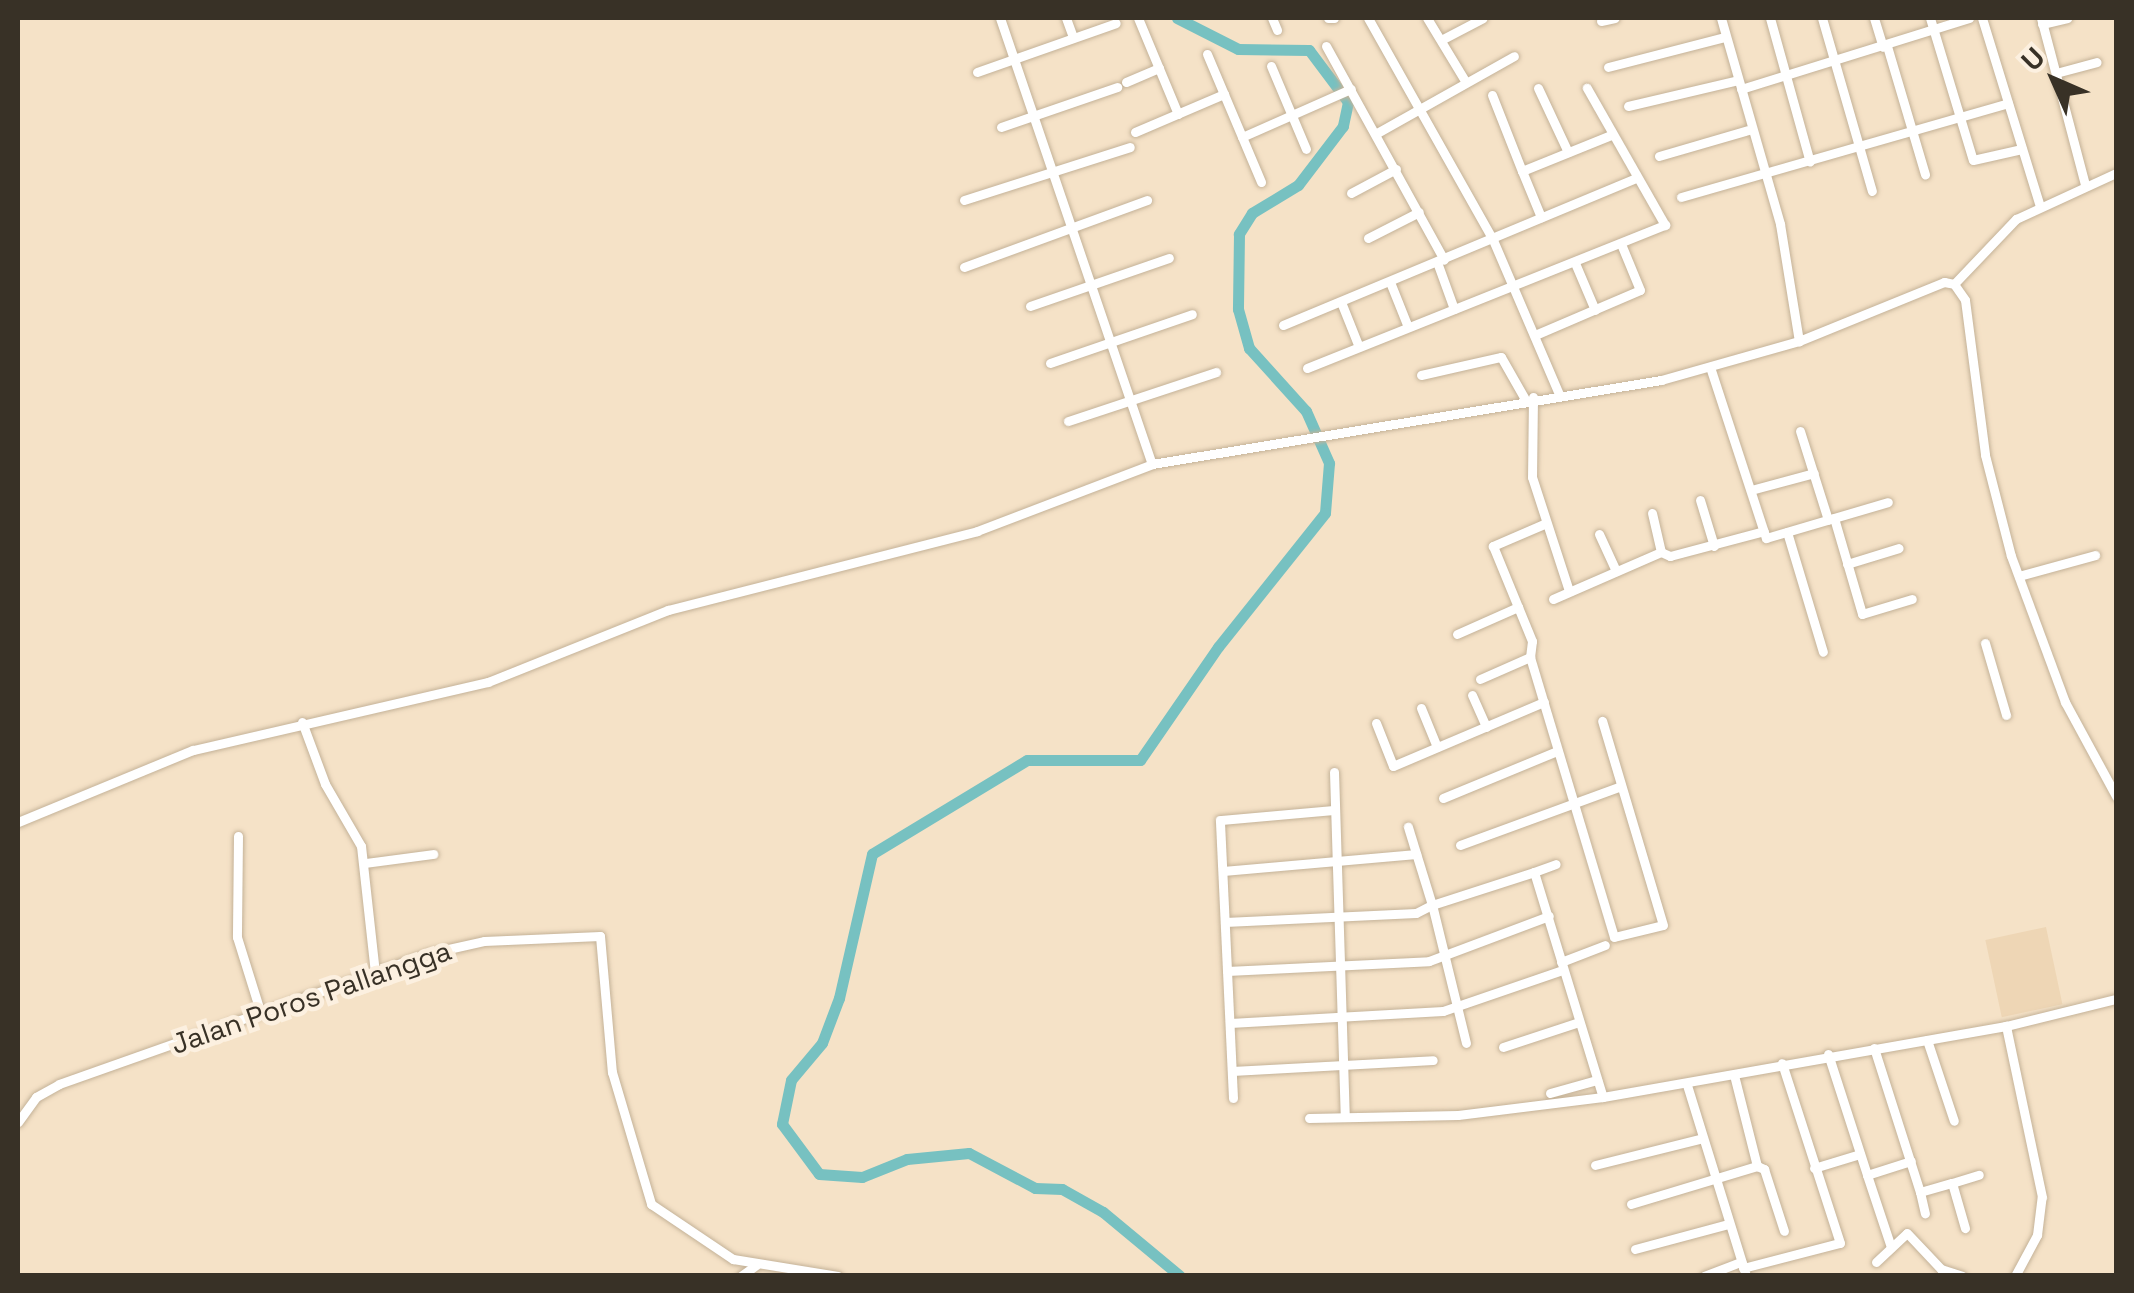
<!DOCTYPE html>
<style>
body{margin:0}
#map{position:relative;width:2134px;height:1293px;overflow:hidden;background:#f5e2c7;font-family:"Space Grotesk",sans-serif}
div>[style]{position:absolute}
.built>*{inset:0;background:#eed6b5;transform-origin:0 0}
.canal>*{height:11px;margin:-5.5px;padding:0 5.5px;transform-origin:5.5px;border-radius:5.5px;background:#77c1c1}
.roads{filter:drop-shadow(0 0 2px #c4b298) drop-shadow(0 0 2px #c4b298)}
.minor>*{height:9px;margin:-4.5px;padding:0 4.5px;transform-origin:4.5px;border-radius:4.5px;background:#fff}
span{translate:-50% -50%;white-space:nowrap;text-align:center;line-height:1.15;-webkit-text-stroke:9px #fcf0e0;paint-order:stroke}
.street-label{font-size:28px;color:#383126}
.frame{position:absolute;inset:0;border:20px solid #383126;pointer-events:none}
.north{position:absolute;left:2004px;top:30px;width:100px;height:100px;-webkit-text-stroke:8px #fcf0e0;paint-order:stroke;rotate:315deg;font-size:28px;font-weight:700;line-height:40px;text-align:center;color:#383126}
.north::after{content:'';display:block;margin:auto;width:35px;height:45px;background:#383126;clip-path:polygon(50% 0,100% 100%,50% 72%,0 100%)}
</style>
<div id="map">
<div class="built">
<div style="left:2046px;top:927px;width:79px;height:62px;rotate:78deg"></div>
</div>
<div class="canal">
<div style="left:1177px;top:18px;width:68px;rotate:26.9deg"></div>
<div style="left:1238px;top:49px;width:71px;rotate:0.8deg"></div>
<div style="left:1309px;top:50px;width:65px;rotate:53.1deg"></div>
<div style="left:1348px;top:102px;width:25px;rotate:102deg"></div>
<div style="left:1343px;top:126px;width:74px;rotate:127.3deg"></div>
<div style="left:1298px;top:185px;width:54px;rotate:148.7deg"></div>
<div style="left:1252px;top:213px;width:25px;rotate:122deg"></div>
<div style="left:1239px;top:234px;width:75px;rotate:90.8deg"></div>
<div style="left:1238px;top:309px;width:41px;rotate:74.2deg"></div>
<div style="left:1249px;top:348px;width:85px;rotate:47.9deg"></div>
<div style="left:1306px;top:411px;width:57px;rotate:66.1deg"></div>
<div style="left:1329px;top:463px;width:50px;rotate:94.6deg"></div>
<div style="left:1325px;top:513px;width:171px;rotate:128.6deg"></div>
<div style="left:1218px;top:647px;width:137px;rotate:124.6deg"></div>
<div style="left:1140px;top:760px;width:113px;rotate:180deg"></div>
<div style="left:1027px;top:760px;width:181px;rotate:148.8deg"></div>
<div style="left:872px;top:854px;width:148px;rotate:102.9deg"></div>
<div style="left:839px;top:998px;width:48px;rotate:110.7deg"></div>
<div style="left:822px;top:1043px;width:48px;rotate:130deg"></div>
<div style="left:791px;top:1080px;width:45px;rotate:101.6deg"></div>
<div style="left:782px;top:1124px;width:62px;rotate:53.5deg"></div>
<div style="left:819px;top:1174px;width:43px;rotate:4deg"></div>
<div style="left:862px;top:1177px;width:48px;rotate:-21.8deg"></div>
<div style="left:907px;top:1159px;width:62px;rotate:-5.5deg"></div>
<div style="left:969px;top:1153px;width:75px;rotate:27.9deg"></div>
<div style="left:1035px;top:1188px;width:27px;rotate:2deg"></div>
<div style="left:1062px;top:1189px;width:47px;rotate:29.3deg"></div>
<div style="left:1103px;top:1212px;width:100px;rotate:39.7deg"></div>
</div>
<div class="roads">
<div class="minor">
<div style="left:1000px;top:18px;width:471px;rotate:71.2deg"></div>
<div style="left:1066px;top:18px;width:20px;rotate:70deg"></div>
<div style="left:1138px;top:18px;width:104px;rotate:67.4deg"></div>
<div style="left:1272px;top:18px;width:13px;rotate:67deg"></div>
<div style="left:1328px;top:18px;width:6px"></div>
<div style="left:1368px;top:18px;width:255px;rotate:60.6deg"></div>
<div style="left:1493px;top:240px;width:168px;rotate:66.8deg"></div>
<div style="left:1427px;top:18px;width:71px;rotate:58.8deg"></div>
<div style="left:1721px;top:18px;width:214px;rotate:74deg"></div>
<div style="left:1780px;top:224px;width:119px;rotate:80.8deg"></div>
<div style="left:1770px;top:18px;width:149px;rotate:74.5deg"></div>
<div style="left:1822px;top:18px;width:180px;rotate:73.9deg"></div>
<div style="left:1874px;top:18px;width:30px;rotate:73deg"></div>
<div style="left:1930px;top:18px;width:148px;rotate:73.2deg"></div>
<div style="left:1973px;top:160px;width:50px;rotate:-12.7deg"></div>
<div style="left:1982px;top:18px;width:197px;rotate:72.9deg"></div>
<div style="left:2041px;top:18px;width:172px;rotate:75.2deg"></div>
<div style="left:1601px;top:21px;width:14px;rotate:-12deg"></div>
<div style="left:2042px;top:24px;width:26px;rotate:-13deg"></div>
<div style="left:1441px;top:40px;width:47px;rotate:-27.6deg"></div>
<div style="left:1326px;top:46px;width:244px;rotate:61.1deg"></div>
<div style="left:1887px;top:46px;width:134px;rotate:73.5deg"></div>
<div style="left:1207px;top:54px;width:139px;rotate:67.1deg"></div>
<div style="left:1271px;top:66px;width:90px;rotate:67.1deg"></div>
<div style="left:1608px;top:67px;width:121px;rotate:-14.4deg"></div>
<div style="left:977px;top:72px;width:147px;rotate:-19.4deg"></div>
<div style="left:2056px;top:73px;width:42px;rotate:-15deg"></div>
<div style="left:1126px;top:82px;width:36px;rotate:-23deg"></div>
<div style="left:1538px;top:88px;width:71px;rotate:64.9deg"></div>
<div style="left:1741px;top:89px;width:239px;rotate:-17.3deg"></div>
<div style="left:1492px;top:95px;width:82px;rotate:68.5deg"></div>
<div style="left:1522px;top:171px;width:96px;rotate:-22deg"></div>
<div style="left:1628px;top:106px;width:113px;rotate:-13.3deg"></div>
<div style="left:1001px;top:127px;width:123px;rotate:-19deg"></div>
<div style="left:1135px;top:132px;width:97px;rotate:-23.1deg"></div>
<div style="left:1377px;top:133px;width:157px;rotate:-29.3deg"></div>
<div style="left:1242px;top:137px;width:119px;rotate:-23.8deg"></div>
<div style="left:1659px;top:156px;width:97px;rotate:-16.2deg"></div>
<div style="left:1522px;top:171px;width:50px;rotate:67.6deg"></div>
<div style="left:1351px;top:193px;width:51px;rotate:-28.1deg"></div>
<div style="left:1681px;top:197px;width:340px;rotate:-16deg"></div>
<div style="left:964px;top:200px;width:174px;rotate:-17.7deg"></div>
<div style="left:1368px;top:238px;width:57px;rotate:-27deg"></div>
<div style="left:1437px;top:262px;width:50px;rotate:70.1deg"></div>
<div style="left:1575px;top:263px;width:51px;rotate:66.9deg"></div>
<div style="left:964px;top:267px;width:195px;rotate:-20.1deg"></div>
<div style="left:1390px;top:282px;width:48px;rotate:68.2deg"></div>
<div style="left:1954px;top:284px;width:90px;rotate:-46.4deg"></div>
<div style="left:2016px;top:219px;width:110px;rotate:-24.7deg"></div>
<div style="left:1341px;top:302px;width:48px;rotate:68.2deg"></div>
<div style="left:1030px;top:306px;width:147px;rotate:-19.1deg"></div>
<div style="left:1283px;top:325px;width:382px;rotate:-22.6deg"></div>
<div style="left:1535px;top:335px;width:114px;rotate:-23.2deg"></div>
<div style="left:1640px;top:290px;width:50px;rotate:-112.4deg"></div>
<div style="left:1050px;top:363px;width:150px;rotate:-19deg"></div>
<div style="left:1710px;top:367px;width:180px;rotate:71.9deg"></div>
<div style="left:1766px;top:538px;width:127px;rotate:-16.4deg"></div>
<div style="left:1307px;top:368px;width:386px;rotate:-21.8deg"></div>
<div style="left:1665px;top:225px;width:158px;rotate:-119.7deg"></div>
<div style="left:1421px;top:375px;width:82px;rotate:-12.7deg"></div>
<div style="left:1501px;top:357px;width:48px;rotate:60.3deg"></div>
<div style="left:1533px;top:397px;width:80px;rotate:90.7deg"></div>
<div style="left:1532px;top:477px;width:120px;rotate:72deg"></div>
<div style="left:1068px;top:421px;width:156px;rotate:-18.3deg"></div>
<div style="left:1800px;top:431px;width:93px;rotate:72.5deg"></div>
<div style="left:1751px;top:490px;width:65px;rotate:-15.1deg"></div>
<div style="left:1700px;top:500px;width:48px;rotate:73.1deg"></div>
<div style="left:1652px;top:513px;width:40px;rotate:77deg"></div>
<div style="left:1834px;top:518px;width:100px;rotate:73.7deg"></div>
<div style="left:1862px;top:614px;width:52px;rotate:-16.7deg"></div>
<div style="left:1544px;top:524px;width:56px;rotate:156.7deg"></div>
<div style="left:1493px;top:546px;width:103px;rotate:67.7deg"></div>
<div style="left:1532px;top:641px;width:16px;rotate:97deg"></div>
<div style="left:1530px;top:657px;width:292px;rotate:73.3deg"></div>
<div style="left:1614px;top:937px;width:50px;rotate:-13.8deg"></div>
<div style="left:1663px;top:925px;width:213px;rotate:-106.6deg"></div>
<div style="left:1787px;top:532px;width:125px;rotate:73.3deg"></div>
<div style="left:1599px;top:534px;width:41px;rotate:65.3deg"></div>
<div style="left:1847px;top:564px;width:54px;rotate:-17.1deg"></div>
<div style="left:2019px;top:576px;width:79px;rotate:-15.4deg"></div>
<div style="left:1553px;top:599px;width:118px;rotate:-23.5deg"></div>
<div style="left:1661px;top:552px;width:10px;rotate:24deg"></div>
<div style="left:1670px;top:556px;width:97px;rotate:-14.9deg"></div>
<div style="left:1457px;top:634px;width:67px;rotate:-23.9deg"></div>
<div style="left:1985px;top:643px;width:75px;rotate:73.7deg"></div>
<div style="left:1480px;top:679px;width:55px;rotate:-23.7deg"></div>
<div style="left:1472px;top:695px;width:35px;rotate:66deg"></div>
<div style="left:1421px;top:708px;width:42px;rotate:67.7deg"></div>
<div style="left:302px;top:722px;width:66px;rotate:69.6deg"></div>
<div style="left:325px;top:784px;width:72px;rotate:59.9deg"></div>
<div style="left:361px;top:846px;width:128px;rotate:83.7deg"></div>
<div style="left:1376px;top:723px;width:46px;rotate:68.4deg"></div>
<div style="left:1393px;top:766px;width:164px;rotate:-23deg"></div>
<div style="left:1334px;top:772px;width:345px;rotate:88.2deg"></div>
<div style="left:1443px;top:798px;width:123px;rotate:-22.4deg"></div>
<div style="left:18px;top:822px;width:189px;rotate:-22.4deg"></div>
<div style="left:193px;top:750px;width:303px;rotate:-13deg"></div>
<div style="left:488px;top:682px;width:194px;rotate:-21.8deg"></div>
<div style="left:668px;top:610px;width:319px;rotate:-14.3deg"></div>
<div style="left:977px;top:531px;width:187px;rotate:-20.9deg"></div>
<div style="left:1152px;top:464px;width:516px;rotate:-9.37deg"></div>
<div style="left:1661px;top:380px;width:143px;rotate:-15.8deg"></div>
<div style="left:1799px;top:341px;width:157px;rotate:-22.1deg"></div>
<div style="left:1944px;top:282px;width:10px;rotate:11deg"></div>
<div style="left:1954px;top:284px;width:19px;rotate:55deg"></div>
<div style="left:1965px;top:300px;width:156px;rotate:82.6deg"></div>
<div style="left:1985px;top:455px;width:104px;rotate:75.6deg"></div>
<div style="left:2011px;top:556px;width:156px;rotate:69.7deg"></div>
<div style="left:2065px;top:702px;width:107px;rotate:61.5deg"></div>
<div style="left:238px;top:836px;width:101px;rotate:90.6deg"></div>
<div style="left:237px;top:937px;width:77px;rotate:72.7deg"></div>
<div style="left:1460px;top:845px;width:171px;rotate:-20.1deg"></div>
<div style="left:365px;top:863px;width:69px;rotate:-7.5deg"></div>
<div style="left:1223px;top:871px;width:194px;rotate:-5deg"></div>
<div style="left:1534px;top:872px;width:23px;rotate:-20deg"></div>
<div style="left:1225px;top:922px;width:191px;rotate:-2.7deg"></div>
<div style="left:1416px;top:913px;width:18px;rotate:-27deg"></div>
<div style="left:1432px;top:905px;width:82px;rotate:-107.1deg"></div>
<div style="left:1561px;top:962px;width:47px;rotate:-21.1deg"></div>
<div style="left:1227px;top:971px;width:202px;rotate:-2.8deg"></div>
<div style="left:1429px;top:961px;width:128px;rotate:-20.6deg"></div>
<div style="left:1230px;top:1023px;width:213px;rotate:-3.2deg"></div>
<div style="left:1443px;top:1011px;width:127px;rotate:-18.9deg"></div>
<div style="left:1927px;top:1040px;width:85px;rotate:71.6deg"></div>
<div style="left:1466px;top:1043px;width:142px;rotate:-103.8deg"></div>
<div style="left:1432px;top:905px;width:107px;rotate:-17.9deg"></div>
<div style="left:1534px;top:872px;width:235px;rotate:73deg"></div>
<div style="left:1503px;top:1047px;width:80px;rotate:-18.2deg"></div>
<div style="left:1874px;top:1048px;width:151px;rotate:72.3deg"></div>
<div style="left:1920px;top:1192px;width:33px;rotate:-16deg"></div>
<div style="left:1952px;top:1183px;width:47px;rotate:73.9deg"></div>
<div style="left:1828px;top:1054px;width:127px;rotate:72.1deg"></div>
<div style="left:1867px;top:1175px;width:46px;rotate:-17.7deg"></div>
<div style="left:1232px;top:1071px;width:201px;rotate:-3.1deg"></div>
<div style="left:1734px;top:1075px;width:94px;rotate:75.8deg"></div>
<div style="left:1757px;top:1166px;width:8px;rotate:23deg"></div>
<div style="left:1764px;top:1169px;width:65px;rotate:72.1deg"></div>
<div style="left:1687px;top:1085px;width:200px;rotate:72.8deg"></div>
<div style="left:1550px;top:1093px;width:49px;rotate:-15.5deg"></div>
<div style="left:1233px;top:1098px;width:278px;rotate:-92.7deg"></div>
<div style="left:1220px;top:820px;width:115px;rotate:-5deg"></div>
<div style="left:1309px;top:1118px;width:149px;rotate:-1.2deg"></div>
<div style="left:1458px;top:1115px;width:146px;rotate:-7.1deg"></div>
<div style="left:1603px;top:1097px;width:409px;rotate:-10deg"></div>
<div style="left:18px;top:1122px;width:31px;rotate:-54deg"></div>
<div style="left:36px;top:1097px;width:26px;rotate:-29deg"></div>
<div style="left:59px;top:1084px;width:389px;rotate:-19.5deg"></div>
<div style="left:426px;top:954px;width:59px;rotate:-12.6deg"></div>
<div style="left:484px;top:941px;width:116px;rotate:-2.5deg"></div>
<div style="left:600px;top:936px;width:137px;rotate:85deg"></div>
<div style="left:612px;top:1072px;width:138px;rotate:73.5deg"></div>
<div style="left:651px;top:1204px;width:99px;rotate:33.9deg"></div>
<div style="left:733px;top:1259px;width:106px;rotate:9.2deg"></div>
<div style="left:1595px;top:1165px;width:107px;rotate:-14deg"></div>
<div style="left:1814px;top:1168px;width:48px;rotate:-16.9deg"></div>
<div style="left:1867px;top:1175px;width:76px;rotate:71.6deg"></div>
<div style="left:1952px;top:1183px;width:28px;rotate:-17deg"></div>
<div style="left:1920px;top:1192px;width:22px;rotate:77deg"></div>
<div style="left:1631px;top:1204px;width:132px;rotate:-16.8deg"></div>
<div style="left:1635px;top:1249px;width:96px;rotate:-15deg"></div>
<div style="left:1876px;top:1262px;width:42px;rotate:-43.1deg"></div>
<div style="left:1907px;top:1233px;width:50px;rotate:46.6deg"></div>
<div style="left:1941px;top:1269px;width:22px;rotate:18deg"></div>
<div style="left:1743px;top:1268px;width:100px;rotate:-14.5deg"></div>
<div style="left:1840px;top:1243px;width:189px;rotate:-107.9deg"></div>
<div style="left:741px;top:1276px;width:19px;rotate:-36deg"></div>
<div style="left:1704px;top:1276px;width:40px;rotate:-21deg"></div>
<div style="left:2015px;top:1276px;width:47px;rotate:-61.8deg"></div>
<div style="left:2037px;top:1235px;width:38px;rotate:-83deg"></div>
<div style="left:2042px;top:1197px;width:175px;rotate:-101.9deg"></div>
<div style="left:2006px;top:1026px;width:113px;rotate:-13.8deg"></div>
</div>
</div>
<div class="street-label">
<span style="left:311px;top:997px;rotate:-19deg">Jalan Poros Pallangga</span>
</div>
<div class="frame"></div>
<div class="north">U</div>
</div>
